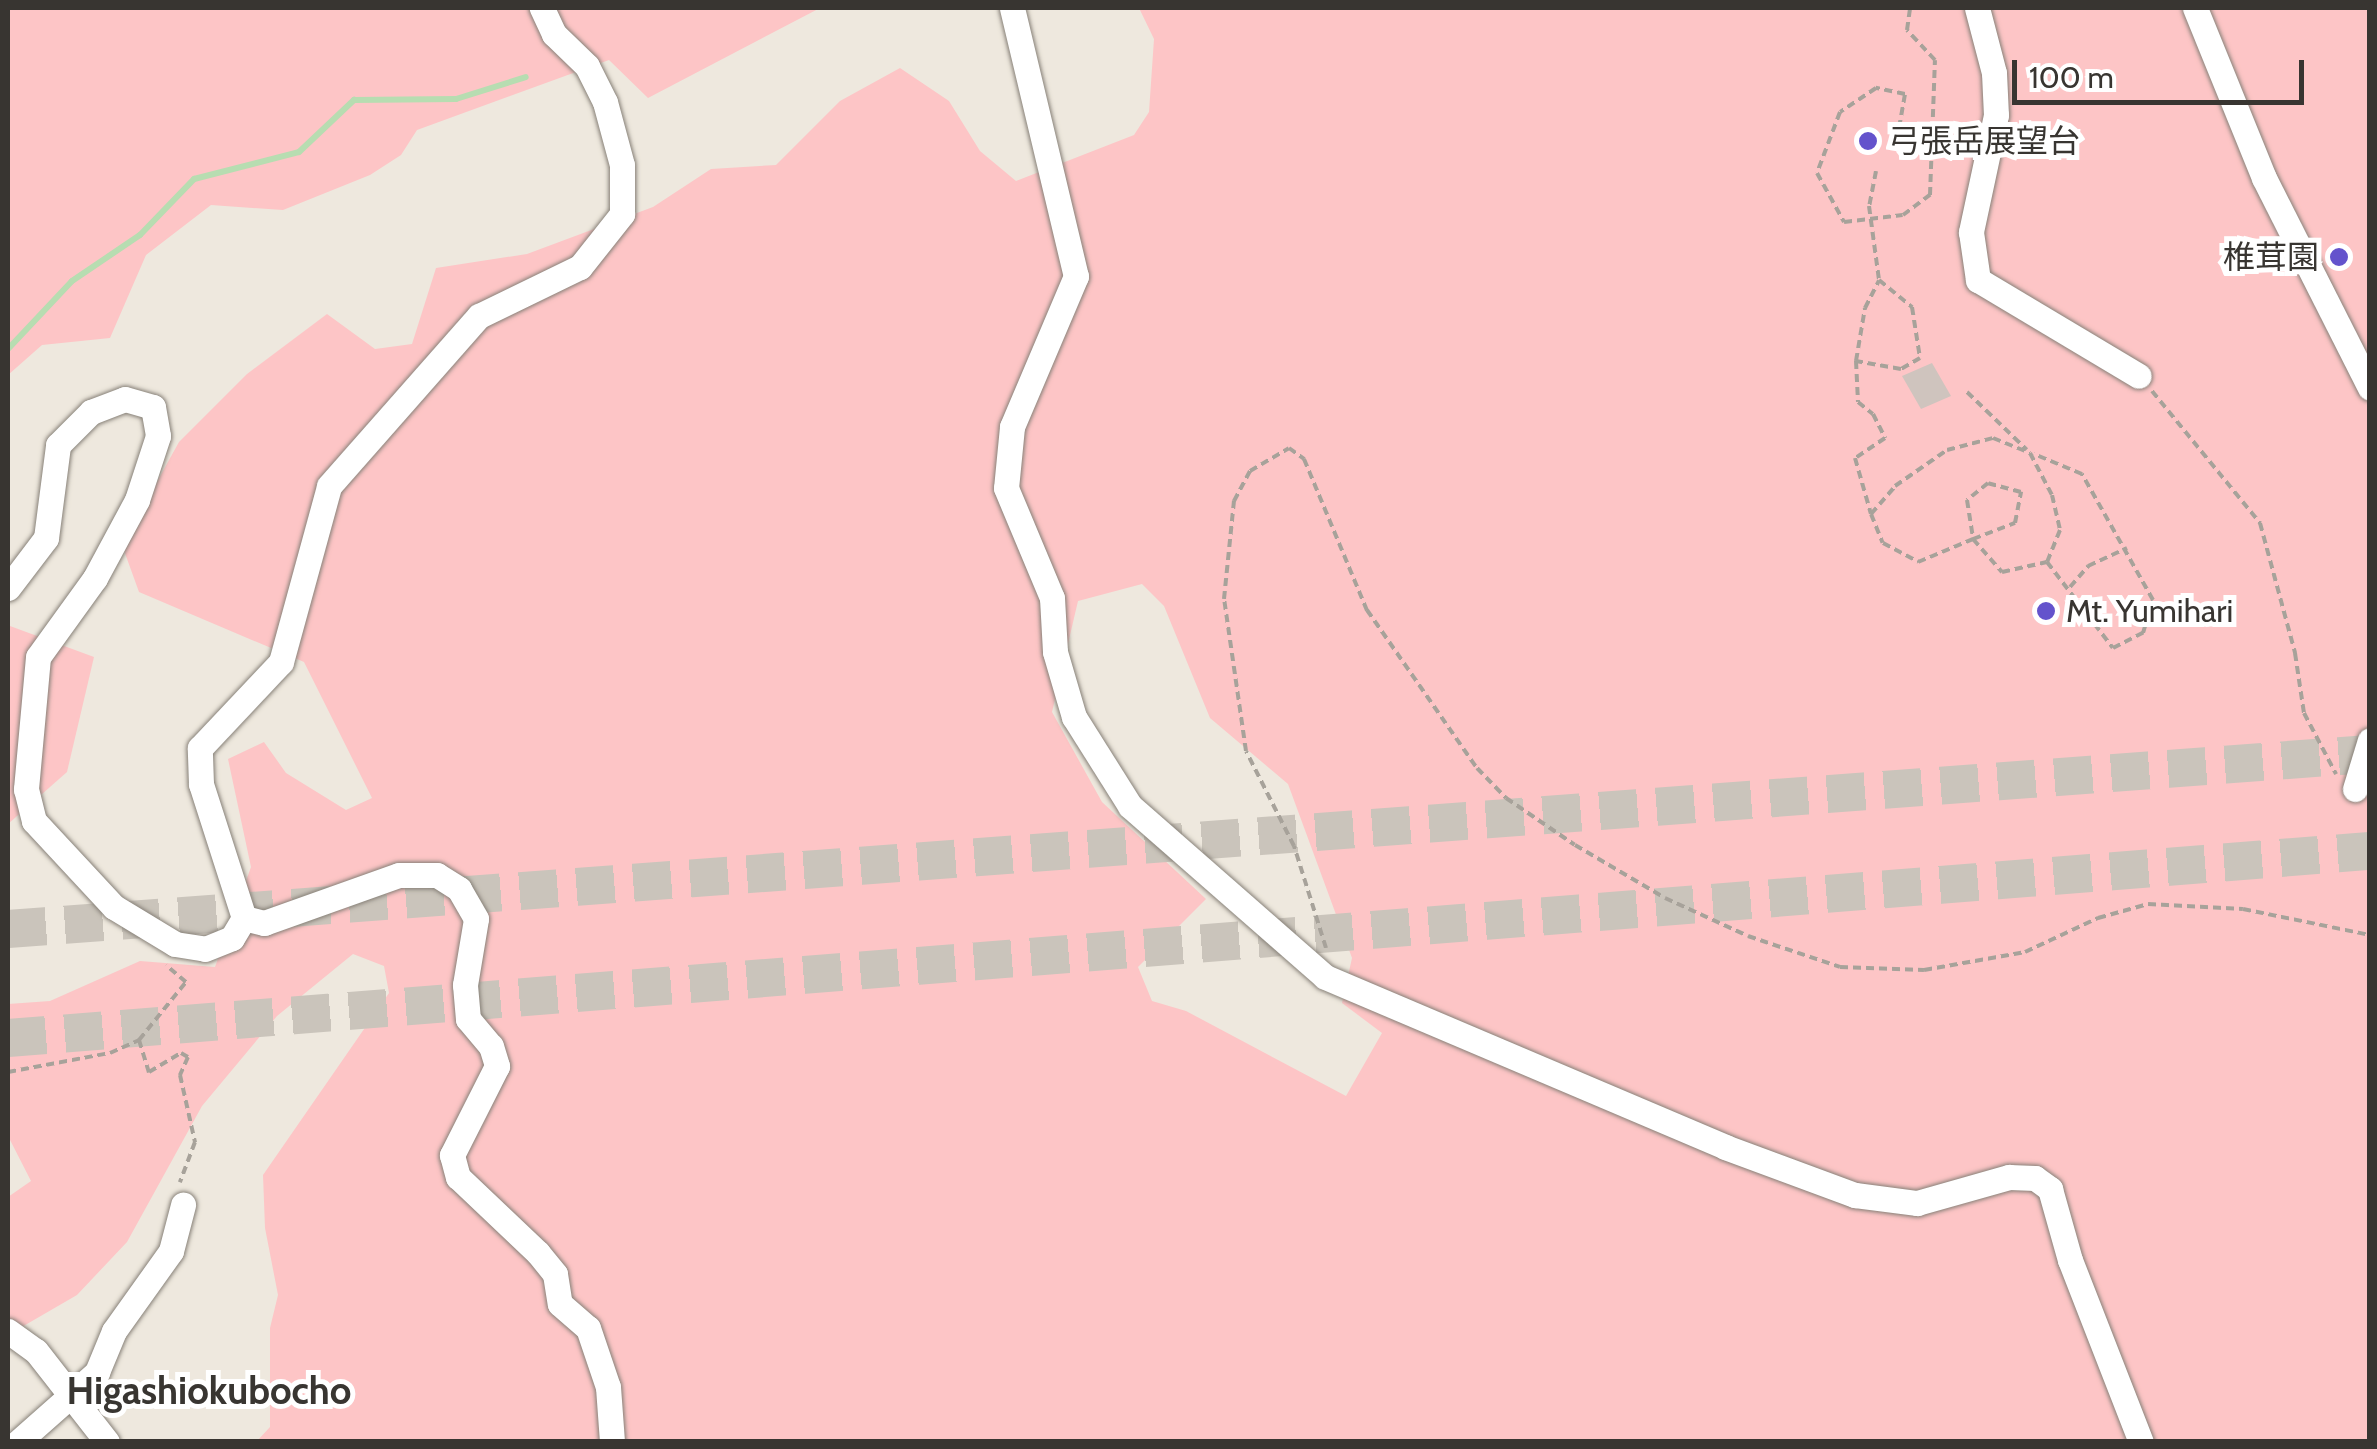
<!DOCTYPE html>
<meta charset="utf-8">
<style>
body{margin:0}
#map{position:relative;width:2377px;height:1449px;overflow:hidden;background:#eee8de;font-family:Cabin,"Noto Sans JP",sans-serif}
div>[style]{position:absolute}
.green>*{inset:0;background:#fdc5c6}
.stream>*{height:6px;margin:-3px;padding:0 3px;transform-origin:3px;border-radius:3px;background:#b7ddb1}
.building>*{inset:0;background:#cfc4be}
.highway-tunnel>*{height:38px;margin-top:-19px;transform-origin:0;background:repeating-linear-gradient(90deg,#cac4bb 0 38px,transparent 0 57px)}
.path>*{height:4px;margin-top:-2px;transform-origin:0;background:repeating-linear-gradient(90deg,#a7a29a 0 8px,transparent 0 13px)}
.roads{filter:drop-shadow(0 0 2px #878178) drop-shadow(0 0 2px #878178)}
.minor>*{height:25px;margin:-12.5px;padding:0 12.5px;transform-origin:12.5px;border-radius:12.5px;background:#fff}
.dots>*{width:28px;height:28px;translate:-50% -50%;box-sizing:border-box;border:5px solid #fff;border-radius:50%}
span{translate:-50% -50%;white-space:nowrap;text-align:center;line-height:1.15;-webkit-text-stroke:10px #fff;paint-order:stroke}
.poi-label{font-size:32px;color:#383531}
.left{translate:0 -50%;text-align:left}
.right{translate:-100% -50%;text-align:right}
.quarter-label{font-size:38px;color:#383531;font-weight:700}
.frame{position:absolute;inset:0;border:10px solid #383531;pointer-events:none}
.scale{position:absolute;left:2012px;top:60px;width:292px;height:45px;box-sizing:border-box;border:5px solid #383531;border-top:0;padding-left:12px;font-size:30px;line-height:35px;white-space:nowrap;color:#383531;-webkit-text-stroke:8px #fff;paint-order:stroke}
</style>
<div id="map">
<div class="green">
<div style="clip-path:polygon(8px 8px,820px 8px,648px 98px,609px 60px,417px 130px,401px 155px,370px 175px,283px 210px,211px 205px,146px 255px,110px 338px,42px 345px,8px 375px)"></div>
<div style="clip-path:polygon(evenodd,1139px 8px,2369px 8px,2369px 1441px,257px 1441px,270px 1427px,270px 1328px,278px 1295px,265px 1228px,263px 1175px,389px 993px,384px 966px,353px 954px,277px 1016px,202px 1106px,127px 1242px,77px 1295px,8px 1335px,8px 1197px,31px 1181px,8px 1136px,8px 1004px,50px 1001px,140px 961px,215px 967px,251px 867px,228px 759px,264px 742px,286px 773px,346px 810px,372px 798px,304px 662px,139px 592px,122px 545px,179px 442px,247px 374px,327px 314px,375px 349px,412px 344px,436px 268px,527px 254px,653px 207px,711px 169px,776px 165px,840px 101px,900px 68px,949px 101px,980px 151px,1016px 181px,1134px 135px,1149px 112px,1154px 39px,1139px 8px,1142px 584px,1164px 606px,1210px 718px,1288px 784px,1352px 958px,1342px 1003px,1382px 1033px,1346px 1096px,1186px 1011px,1152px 1001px,1138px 967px,1206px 899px,1102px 802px,1052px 712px,1078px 601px,1142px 584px)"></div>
<div style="clip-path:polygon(10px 626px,94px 657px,67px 772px,8px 824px)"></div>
</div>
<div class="stream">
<div style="left:8px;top:349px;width:93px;rotate:-46.7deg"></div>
<div style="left:72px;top:281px;width:82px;rotate:-34.1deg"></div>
<div style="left:140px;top:235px;width:78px;rotate:-46deg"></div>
<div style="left:194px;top:179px;width:108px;rotate:-14.4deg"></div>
<div style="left:299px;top:152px;width:76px;rotate:-43.4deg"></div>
<div style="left:354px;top:100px;width:102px;rotate:-0.6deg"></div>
<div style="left:456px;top:99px;width:73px;rotate:-17.4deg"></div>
</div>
<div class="building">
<div style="clip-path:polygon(1932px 363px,1951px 396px,1921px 409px,1902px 376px)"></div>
</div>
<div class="highway-tunnel">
<div style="left:8px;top:929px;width:2368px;rotate:-4.24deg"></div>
<div style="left:8px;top:1038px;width:2369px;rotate:-4.53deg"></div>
</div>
<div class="path">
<div style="left:1899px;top:128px;width:35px;rotate:-80deg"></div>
<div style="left:1905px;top:94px;width:30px;rotate:-168deg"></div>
<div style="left:1876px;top:88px;width:43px;rotate:146.3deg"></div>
<div style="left:1840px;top:112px;width:65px;rotate:110.7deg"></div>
<div style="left:1817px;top:173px;width:56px;rotate:61.1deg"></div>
<div style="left:1844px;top:222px;width:59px;rotate:-6.8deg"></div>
<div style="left:1903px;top:215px;width:34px;rotate:-37deg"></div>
<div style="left:1930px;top:195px;width:135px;rotate:-87.9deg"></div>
<div style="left:1935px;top:60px;width:41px;rotate:-133deg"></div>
<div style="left:1907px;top:30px;width:22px;rotate:-82deg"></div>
<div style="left:1876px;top:171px;width:36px;rotate:101deg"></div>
<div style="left:1869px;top:206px;width:75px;rotate:82.3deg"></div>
<div style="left:1879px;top:280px;width:43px;rotate:39.3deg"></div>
<div style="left:1912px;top:307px;width:52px;rotate:81.1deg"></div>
<div style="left:1920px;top:358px;width:22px;rotate:150deg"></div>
<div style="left:1901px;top:369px;width:46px;rotate:-169.9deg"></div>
<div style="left:1856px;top:361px;width:54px;rotate:-80.4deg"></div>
<div style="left:1865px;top:308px;width:31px;rotate:-63deg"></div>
<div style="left:1856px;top:361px;width:41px;rotate:87.2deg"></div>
<div style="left:1858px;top:402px;width:19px;rotate:39deg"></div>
<div style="left:1873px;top:414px;width:27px;rotate:63deg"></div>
<div style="left:1885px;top:438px;width:36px;rotate:146deg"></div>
<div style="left:1855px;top:458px;width:58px;rotate:74.1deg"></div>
<div style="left:1871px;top:514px;width:37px;rotate:-49deg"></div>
<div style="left:1895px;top:486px;width:63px;rotate:-34.7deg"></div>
<div style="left:1947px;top:450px;width:48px;rotate:-14.6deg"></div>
<div style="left:1993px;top:438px;width:40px;rotate:22deg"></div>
<div style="left:2030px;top:453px;width:47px;rotate:62.4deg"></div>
<div style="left:2052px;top:495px;width:36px;rotate:77deg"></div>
<div style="left:2060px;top:530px;width:35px;rotate:112deg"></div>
<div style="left:2152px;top:391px;width:171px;rotate:50.7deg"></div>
<div style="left:2260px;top:523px;width:135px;rotate:74.9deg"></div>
<div style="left:2295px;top:653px;width:61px;rotate:81.5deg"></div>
<div style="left:2304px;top:713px;width:69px;rotate:62.3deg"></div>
<div style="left:1967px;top:392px;width:83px;rotate:44deg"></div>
<div style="left:1871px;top:514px;width:31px;rotate:68deg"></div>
<div style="left:1883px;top:543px;width:40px;rotate:28deg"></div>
<div style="left:1918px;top:562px;width:60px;rotate:-22.7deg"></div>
<div style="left:1973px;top:539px;width:45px;rotate:-20.9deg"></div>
<div style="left:2015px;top:523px;width:32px;rotate:-79deg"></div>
<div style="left:2021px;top:492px;width:34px;rotate:-165deg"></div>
<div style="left:1988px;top:483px;width:27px;rotate:141deg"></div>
<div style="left:1967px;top:500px;width:39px;rotate:81deg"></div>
<div style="left:1973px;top:539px;width:44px;rotate:48.7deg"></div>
<div style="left:2002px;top:572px;width:46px;rotate:-12.5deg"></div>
<div style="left:2047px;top:562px;width:108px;rotate:52.5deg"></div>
<div style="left:2113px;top:648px;width:34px;rotate:-27deg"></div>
<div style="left:2143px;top:633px;width:34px;rotate:-73deg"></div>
<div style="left:2153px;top:600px;width:145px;rotate:-119.4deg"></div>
<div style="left:2082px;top:474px;width:52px;rotate:-157.4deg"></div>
<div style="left:2070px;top:587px;width:28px;rotate:-49deg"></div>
<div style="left:2088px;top:566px;width:43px;rotate:-24.8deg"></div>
<div style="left:1326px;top:948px;width:107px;rotate:-107.4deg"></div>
<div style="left:1294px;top:846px;width:106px;rotate:-116.8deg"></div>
<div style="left:1246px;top:751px;width:154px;rotate:-98.2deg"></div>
<div style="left:1224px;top:599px;width:99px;rotate:-84.2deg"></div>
<div style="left:1234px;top:501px;width:34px;rotate:-62deg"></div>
<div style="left:1250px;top:471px;width:45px;rotate:-30.5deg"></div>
<div style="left:1289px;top:448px;width:19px;rotate:36deg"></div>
<div style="left:1304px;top:459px;width:164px;rotate:67.4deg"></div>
<div style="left:1367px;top:610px;width:193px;rotate:55.2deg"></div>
<div style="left:1477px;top:768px;width:42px;rotate:46deg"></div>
<div style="left:1506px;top:798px;width:83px;rotate:34.3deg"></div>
<div style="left:1575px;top:845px;width:104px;rotate:30.5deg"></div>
<div style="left:1665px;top:898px;width:91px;rotate:24.6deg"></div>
<div style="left:1748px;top:936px;width:97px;rotate:18.6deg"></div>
<div style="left:1840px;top:967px;width:84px;rotate:2deg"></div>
<div style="left:1924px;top:970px;width:103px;rotate:-10.1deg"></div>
<div style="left:2025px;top:952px;width:81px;rotate:-25deg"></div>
<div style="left:2098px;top:918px;width:52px;rotate:-15.6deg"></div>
<div style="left:2148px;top:904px;width:95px;rotate:3deg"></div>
<div style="left:2243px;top:909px;width:130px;rotate:11.6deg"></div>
<div style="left:139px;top:1040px;width:34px;rotate:73deg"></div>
<div style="left:149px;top:1072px;width:37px;rotate:-31deg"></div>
<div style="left:181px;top:1053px;width:8px;rotate:30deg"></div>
<div style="left:188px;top:1057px;width:20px;rotate:114deg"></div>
<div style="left:180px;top:1075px;width:69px;rotate:77.4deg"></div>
<div style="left:195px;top:1142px;width:43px;rotate:110.6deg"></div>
<div style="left:8px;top:1072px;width:104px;rotate:-10.6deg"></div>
<div style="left:110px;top:1053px;width:32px;rotate:-24deg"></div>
<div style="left:139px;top:1040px;width:75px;rotate:-51deg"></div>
<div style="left:186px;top:982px;width:26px;rotate:-140deg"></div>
</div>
<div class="roads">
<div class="minor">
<div style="left:1012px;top:8px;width:276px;rotate:76.6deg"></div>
<div style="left:1076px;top:276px;width:164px;rotate:113deg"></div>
<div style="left:1012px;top:427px;width:61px;rotate:95.6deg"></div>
<div style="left:1006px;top:488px;width:119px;rotate:67.3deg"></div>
<div style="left:1052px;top:598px;width:54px;rotate:86.8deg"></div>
<div style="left:1055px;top:652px;width:68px;rotate:73.7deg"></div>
<div style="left:1074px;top:717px;width:105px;rotate:57.8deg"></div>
<div style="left:1130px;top:806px;width:259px;rotate:41.2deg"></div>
<div style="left:1325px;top:977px;width:435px;rotate:23deg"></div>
<div style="left:1725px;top:1147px;width:139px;rotate:20.3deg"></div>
<div style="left:1855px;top:1195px;width:63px;rotate:7.4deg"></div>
<div style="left:1917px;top:1203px;width:96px;rotate:-15.8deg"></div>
<div style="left:2009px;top:1177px;width:26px;rotate:2deg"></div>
<div style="left:2035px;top:1178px;width:19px;rotate:36deg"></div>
<div style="left:2050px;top:1189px;width:74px;rotate:74.3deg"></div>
<div style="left:2070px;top:1260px;width:195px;rotate:68.7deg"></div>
<div style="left:1977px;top:8px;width:67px;rotate:75.3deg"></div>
<div style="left:1994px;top:73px;width:42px;rotate:87.3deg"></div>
<div style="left:1996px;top:115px;width:120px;rotate:102.1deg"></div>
<div style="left:1971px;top:232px;width:49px;rotate:81.7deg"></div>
<div style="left:1978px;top:280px;width:187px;rotate:30.8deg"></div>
<div style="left:2195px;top:8px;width:183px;rotate:67.9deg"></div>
<div style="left:2264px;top:178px;width:235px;rotate:63.2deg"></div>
<div style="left:8px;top:588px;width:63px;rotate:-52.8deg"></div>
<div style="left:46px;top:538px;width:94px;rotate:-82.6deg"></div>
<div style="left:58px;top:445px;width:47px;rotate:-45deg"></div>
<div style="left:91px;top:412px;width:36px;rotate:-21deg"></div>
<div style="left:125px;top:399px;width:29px;rotate:16deg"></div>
<div style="left:153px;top:407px;width:29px;rotate:80deg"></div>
<div style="left:158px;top:436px;width:67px;rotate:108.2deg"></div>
<div style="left:137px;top:500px;width:89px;rotate:118.3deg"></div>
<div style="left:95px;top:578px;width:97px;rotate:125.8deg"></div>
<div style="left:38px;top:657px;width:133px;rotate:95.2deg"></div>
<div style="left:26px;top:789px;width:33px;rotate:76deg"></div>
<div style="left:34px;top:821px;width:117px;rotate:47.1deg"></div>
<div style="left:114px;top:907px;width:71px;rotate:31.2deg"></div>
<div style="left:175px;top:944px;width:30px;rotate:9deg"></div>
<div style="left:205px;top:949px;width:29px;rotate:-22deg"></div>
<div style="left:232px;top:938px;width:23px;rotate:-59deg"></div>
<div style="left:244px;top:918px;width:141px;rotate:-107.8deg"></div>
<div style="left:201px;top:784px;width:36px;rotate:-92deg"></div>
<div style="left:200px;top:748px;width:118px;rotate:-46.7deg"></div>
<div style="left:281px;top:662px;width:182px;rotate:-74.7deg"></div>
<div style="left:329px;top:486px;width:227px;rotate:-48.6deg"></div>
<div style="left:479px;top:316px;width:112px;rotate:-25.9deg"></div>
<div style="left:580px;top:267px;width:68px;rotate:-51.6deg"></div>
<div style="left:622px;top:214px;width:49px;rotate:-90deg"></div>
<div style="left:622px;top:165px;width:65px;rotate:-105.1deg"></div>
<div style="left:605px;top:102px;width:40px;rotate:-116.6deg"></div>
<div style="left:587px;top:66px;width:46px;rotate:-135.9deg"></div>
<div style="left:554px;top:34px;width:29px;rotate:-115deg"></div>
<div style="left:2355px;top:789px;width:51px;rotate:-73deg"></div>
<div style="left:244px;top:918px;width:21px;rotate:14deg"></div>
<div style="left:264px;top:923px;width:143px;rotate:-19.6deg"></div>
<div style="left:399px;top:875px;width:38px"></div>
<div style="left:437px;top:875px;width:26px;rotate:32deg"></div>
<div style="left:459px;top:889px;width:34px;rotate:60deg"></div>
<div style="left:476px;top:919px;width:67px;rotate:99.5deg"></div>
<div style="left:465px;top:985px;width:34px;rotate:85deg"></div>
<div style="left:468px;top:1019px;width:35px;rotate:50deg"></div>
<div style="left:491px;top:1046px;width:21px;rotate:73deg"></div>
<div style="left:497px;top:1066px;width:100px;rotate:116.8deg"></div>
<div style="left:452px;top:1155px;width:23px;rotate:75deg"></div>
<div style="left:458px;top:1177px;width:110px;rotate:43.5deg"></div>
<div style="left:538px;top:1253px;width:27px;rotate:51deg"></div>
<div style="left:555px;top:1274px;width:30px;rotate:81deg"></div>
<div style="left:560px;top:1304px;width:37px;rotate:41deg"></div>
<div style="left:588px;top:1328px;width:62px;rotate:71.3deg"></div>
<div style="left:608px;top:1387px;width:55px;rotate:85.8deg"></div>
<div style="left:8px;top:1331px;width:34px;rotate:36deg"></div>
<div style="left:36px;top:1351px;width:115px;rotate:52deg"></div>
<div style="left:18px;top:1442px;width:106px;rotate:-41.5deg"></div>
<div style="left:97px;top:1372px;width:44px;rotate:-67.5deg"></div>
<div style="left:114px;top:1331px;width:98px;rotate:-54.5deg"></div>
<div style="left:171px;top:1251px;width:48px;rotate:-75.4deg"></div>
</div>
</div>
<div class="dots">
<div style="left:1868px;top:141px;background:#6453cc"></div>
<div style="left:2339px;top:257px;background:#6453cc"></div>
<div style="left:2046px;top:611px;background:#6453cc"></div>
</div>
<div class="poi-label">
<span class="left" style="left:1888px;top:141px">弓張岳展望台</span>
<span class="right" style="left:2319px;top:257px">椎茸園</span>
<span class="left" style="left:2066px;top:611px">Mt. Yumihari</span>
</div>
<div class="quarter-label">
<span style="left:209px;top:1391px">Higashiokubocho</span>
</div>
<div class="frame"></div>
<div class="scale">100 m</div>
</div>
